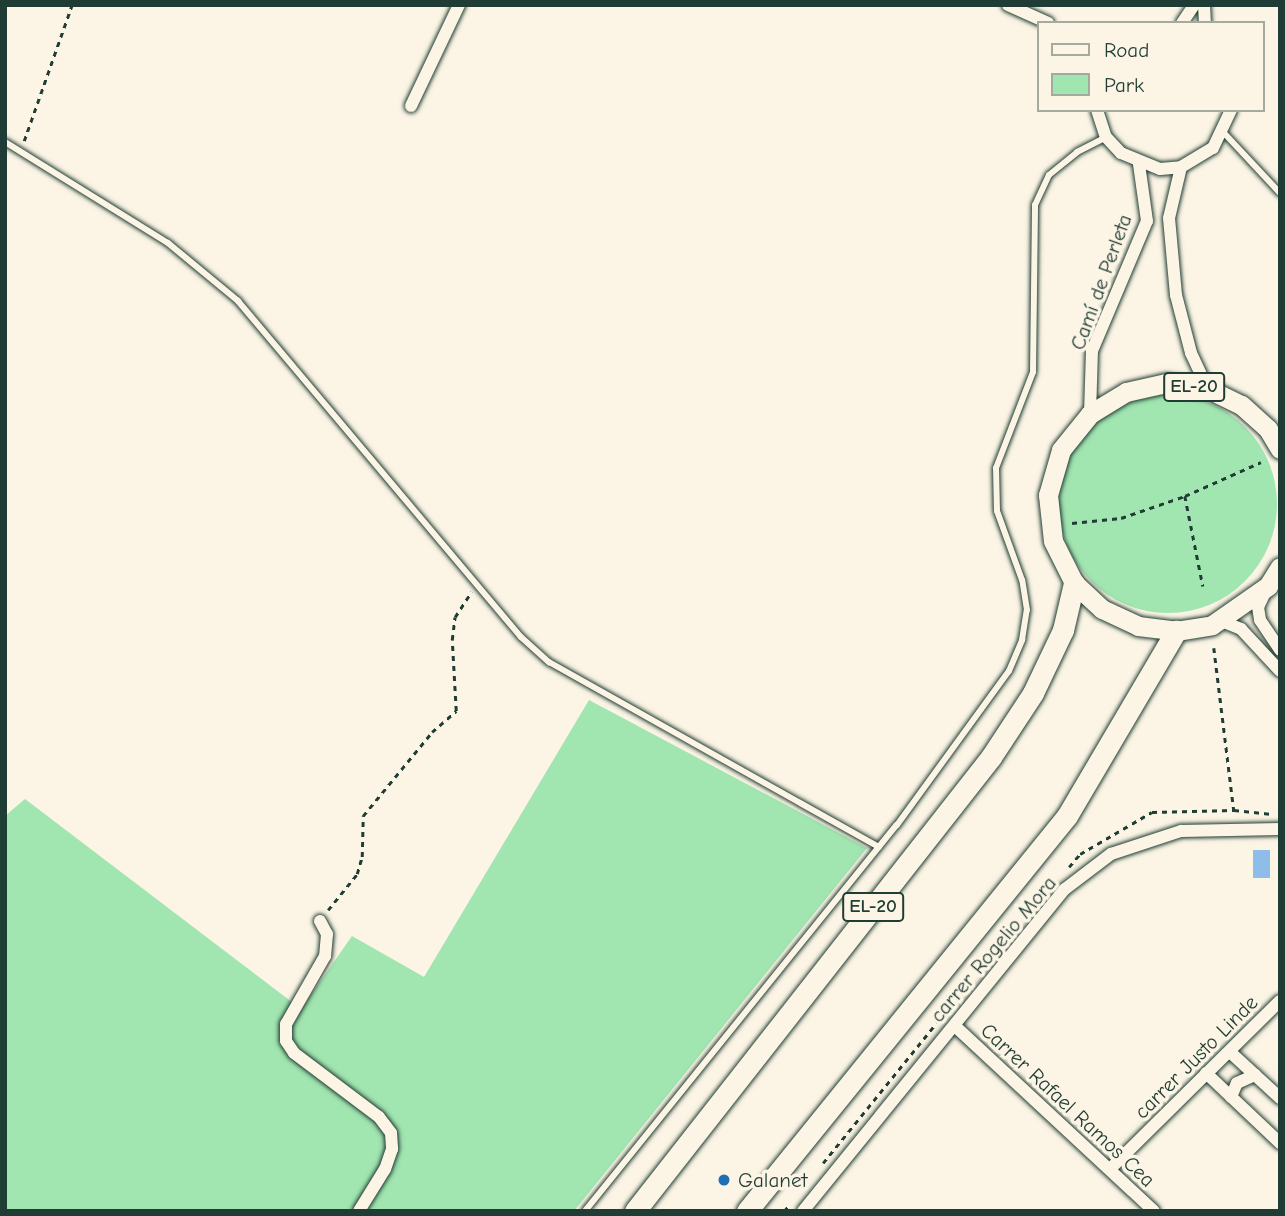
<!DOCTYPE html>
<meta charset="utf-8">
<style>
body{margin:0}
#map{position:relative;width:1285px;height:1216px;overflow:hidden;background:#fcf5e5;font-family:"Comic Neue",sans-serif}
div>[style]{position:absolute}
.green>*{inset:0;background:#a1e5b0}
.round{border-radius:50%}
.water>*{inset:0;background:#8ebde9;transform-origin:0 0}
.path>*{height:2.5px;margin-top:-1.25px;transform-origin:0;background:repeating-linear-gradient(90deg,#1f3d34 0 5px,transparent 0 10px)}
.roads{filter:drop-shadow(0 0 2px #1f3d34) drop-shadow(0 0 2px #1f3d34)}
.service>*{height:6px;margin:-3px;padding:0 3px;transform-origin:3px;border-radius:3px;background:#fcf5e5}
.minor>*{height:12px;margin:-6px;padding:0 6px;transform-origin:6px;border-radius:6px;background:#fcf5e5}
.trunk>*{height:19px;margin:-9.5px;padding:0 9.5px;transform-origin:9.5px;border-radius:9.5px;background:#fcf5e5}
.motorway>*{height:21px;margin:-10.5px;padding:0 10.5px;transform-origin:10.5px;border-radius:10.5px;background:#fcf5e5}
.dots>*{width:19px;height:19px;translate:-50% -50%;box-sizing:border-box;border:4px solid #fcf5e5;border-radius:50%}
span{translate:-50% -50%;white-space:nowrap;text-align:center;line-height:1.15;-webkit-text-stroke:7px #fcf5e5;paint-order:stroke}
.shield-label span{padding:2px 5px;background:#fcf5e5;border:2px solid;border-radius:5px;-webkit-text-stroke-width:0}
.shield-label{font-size:19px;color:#1f3d34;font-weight:700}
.street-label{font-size:21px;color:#1f3d34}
.poi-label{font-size:21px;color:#1f3d34}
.left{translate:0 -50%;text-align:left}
.frame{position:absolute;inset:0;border:7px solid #1f3d34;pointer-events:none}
.legend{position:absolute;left:1037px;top:21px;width:228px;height:91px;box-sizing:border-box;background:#fcf5e5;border:2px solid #a4ab9e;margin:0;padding:9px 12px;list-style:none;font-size:21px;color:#1f3d34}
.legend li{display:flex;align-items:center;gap:14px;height:35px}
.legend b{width:35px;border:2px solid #a4ab9e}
</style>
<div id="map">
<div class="green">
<div class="round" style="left:1059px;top:395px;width:218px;height:218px"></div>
<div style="clip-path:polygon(589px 700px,867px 848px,574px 1211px,5px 1211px,5px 816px,25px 799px,301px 1009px,352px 936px,424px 977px)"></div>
</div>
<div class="water">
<div style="left:1253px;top:850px;width:17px;height:28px"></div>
</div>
<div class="path">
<div style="left:24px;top:141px;width:144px;rotate:-70.6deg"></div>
<div style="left:1185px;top:496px;width:83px;rotate:-24.1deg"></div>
<div style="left:1072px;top:523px;width:49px;rotate:-5.8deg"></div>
<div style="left:1121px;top:518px;width:68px;rotate:-19deg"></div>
<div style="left:1185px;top:496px;width:92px;rotate:78.7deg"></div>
<div style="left:1214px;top:648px;width:163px;rotate:83deg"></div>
<div style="left:1234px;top:810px;width:39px;rotate:6deg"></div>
<div style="left:1069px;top:867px;width:17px;rotate:-50deg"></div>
<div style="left:1080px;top:854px;width:83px;rotate:-30.3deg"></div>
<div style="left:1152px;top:812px;width:82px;rotate:-1.4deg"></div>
<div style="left:328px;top:910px;width:46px;rotate:-51.1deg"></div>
<div style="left:357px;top:874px;width:18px;rotate:-74deg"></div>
<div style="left:362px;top:857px;width:41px;rotate:-88.6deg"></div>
<div style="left:363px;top:816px;width:109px;rotate:-50.6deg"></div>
<div style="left:432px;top:732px;width:32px;rotate:-41deg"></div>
<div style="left:456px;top:711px;width:71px;rotate:-93.2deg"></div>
<div style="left:452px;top:640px;width:23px;rotate:-83deg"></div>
<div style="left:455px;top:617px;width:30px;rotate:-57deg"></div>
<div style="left:823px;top:1163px;width:218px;rotate:-51deg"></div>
<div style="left:784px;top:1211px;width:9px;rotate:-49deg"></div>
</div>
<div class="roads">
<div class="service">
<div style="left:1224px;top:133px;width:82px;rotate:47deg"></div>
<div style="left:5px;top:142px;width:192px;rotate:31.8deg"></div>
<div style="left:168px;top:243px;width:91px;rotate:39.6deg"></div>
<div style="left:238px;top:301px;width:439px;rotate:49.9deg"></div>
<div style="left:521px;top:637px;width:38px;rotate:42deg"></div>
<div style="left:549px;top:662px;width:378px;rotate:29.3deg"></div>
<div style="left:585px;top:1211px;width:496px;rotate:-51.1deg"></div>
<div style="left:897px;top:825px;width:190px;rotate:-54deg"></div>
<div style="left:1009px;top:671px;width:34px;rotate:-67deg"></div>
<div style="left:1022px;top:640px;width:30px;rotate:-81deg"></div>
<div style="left:1027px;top:610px;width:30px;rotate:-99deg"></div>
<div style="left:1022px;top:580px;width:73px;rotate:-109.9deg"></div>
<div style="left:997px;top:511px;width:43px;rotate:-91.3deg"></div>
<div style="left:996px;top:468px;width:103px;rotate:-68.9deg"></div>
<div style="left:1033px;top:372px;width:167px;rotate:-89.3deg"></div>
<div style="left:1035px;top:205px;width:33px;rotate:-65deg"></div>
<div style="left:1049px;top:175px;width:36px;rotate:-39deg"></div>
<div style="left:1077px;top:152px;width:33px;rotate:-27deg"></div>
</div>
<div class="minor">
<div style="left:1008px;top:5px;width:44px;rotate:24.2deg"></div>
<div style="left:1204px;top:5px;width:18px;rotate:87deg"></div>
<div style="left:1182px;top:23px;width:22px;rotate:-56deg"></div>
<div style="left:411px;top:106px;width:112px;rotate:-64.6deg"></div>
<div style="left:1097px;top:110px;width:28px;rotate:72deg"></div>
<div style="left:1106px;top:137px;width:22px;rotate:47deg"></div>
<div style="left:1121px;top:153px;width:42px;rotate:22.3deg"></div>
<div style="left:1160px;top:169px;width:21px;rotate:-5deg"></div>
<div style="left:1181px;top:167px;width:37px;rotate:-31deg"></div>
<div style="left:1213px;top:148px;width:42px;rotate:-64.7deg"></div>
<div style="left:1181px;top:167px;width:52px;rotate:103.2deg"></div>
<div style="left:1169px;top:218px;width:77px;rotate:84.8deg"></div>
<div style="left:1176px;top:295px;width:60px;rotate:75.5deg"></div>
<div style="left:1191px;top:353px;width:40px;rotate:65deg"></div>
<div style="left:1090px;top:414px;width:63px;rotate:-88.2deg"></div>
<div style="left:1092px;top:351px;width:141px;rotate:-67.1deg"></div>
<div style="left:1147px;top:221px;width:58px;rotate:-98deg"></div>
<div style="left:1267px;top:588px;width:21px;rotate:115deg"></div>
<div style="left:1258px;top:607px;width:13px;rotate:81deg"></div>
<div style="left:1260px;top:620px;width:36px;rotate:56deg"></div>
<div style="left:1219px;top:620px;width:24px;rotate:22deg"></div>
<div style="left:1241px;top:629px;width:57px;rotate:47.1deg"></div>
<div style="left:320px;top:921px;width:15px;rotate:62deg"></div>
<div style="left:327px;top:934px;width:22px;rotate:95deg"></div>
<div style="left:325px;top:956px;width:78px;rotate:119.8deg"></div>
<div style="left:286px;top:1024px;width:17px;rotate:90deg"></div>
<div style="left:286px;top:1041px;width:14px;rotate:56deg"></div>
<div style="left:294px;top:1053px;width:106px;rotate:37deg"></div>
<div style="left:379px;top:1117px;width:20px;rotate:53deg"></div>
<div style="left:391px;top:1133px;width:16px;rotate:86deg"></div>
<div style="left:392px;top:1149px;width:21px;rotate:109deg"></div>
<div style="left:385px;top:1169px;width:49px;rotate:121.8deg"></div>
<div style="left:956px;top:1027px;width:270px;rotate:42.9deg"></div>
<div style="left:1230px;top:1052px;width:68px;rotate:42.6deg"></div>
<div style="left:1206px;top:1073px;width:102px;rotate:43.4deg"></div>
<div style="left:1231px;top:1097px;width:15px;rotate:-67deg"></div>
<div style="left:1237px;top:1083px;width:20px;rotate:-24deg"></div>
<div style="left:1110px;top:1169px;width:239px;rotate:-44.7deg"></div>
<div style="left:803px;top:1211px;width:415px;rotate:-50.9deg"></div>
<div style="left:1065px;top:889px;width:58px;rotate:-37.3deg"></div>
<div style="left:1111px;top:854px;width:74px;rotate:-18.2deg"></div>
<div style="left:1181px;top:831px;width:99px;rotate:-1.2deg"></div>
</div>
<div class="trunk">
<div style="left:1280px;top:449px;width:23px;rotate:-121deg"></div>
<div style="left:1268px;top:429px;width:36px;rotate:-138deg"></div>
<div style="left:1241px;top:405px;width:37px;rotate:-154deg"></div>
<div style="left:1208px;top:389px;width:42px;rotate:-171.9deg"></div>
<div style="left:1166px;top:383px;width:41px;rotate:167.3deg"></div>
<div style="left:1126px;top:392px;width:42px;rotate:148.6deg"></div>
<div style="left:1090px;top:414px;width:46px;rotate:128.9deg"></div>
<div style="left:1061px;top:450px;width:47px;rotate:106.1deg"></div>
<div style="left:1048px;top:495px;width:46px;rotate:83.8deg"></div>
<div style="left:1053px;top:541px;width:47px;rotate:63.4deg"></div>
<div style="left:1074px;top:583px;width:38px;rotate:43deg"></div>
<div style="left:1102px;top:609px;width:40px;rotate:25deg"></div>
<div style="left:1138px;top:626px;width:38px;rotate:7deg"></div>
<div style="left:1176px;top:631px;width:36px;rotate:-9deg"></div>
<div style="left:1212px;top:625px;width:68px;rotate:-34.9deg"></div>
<div style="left:1268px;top:586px;width:22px;rotate:-58deg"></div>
</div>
<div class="motorway">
<div style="left:635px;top:1211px;width:577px;rotate:-51.9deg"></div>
<div style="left:991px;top:757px;width:77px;rotate:-56.7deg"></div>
<div style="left:1033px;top:693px;width:70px;rotate:-64.5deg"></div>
<div style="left:1063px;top:630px;width:48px;rotate:-76.8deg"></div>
<div style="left:747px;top:1211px;width:508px;rotate:-50.99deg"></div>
<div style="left:1067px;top:816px;width:215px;rotate:-59.5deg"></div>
</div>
</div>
<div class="dots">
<div style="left:724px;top:1180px;background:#1f6fb2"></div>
</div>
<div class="shield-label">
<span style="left:1194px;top:387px">EL-20</span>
<span style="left:873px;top:907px">EL-20</span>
</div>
<div class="street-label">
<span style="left:1101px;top:282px;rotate:-70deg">Camí de Perleta</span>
<span style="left:993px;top:949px;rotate:-50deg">carrer Rogelio Mora</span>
<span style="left:1196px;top:1057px;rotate:-45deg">carrer Justo Linde</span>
<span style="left:1068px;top:1105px;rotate:43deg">Carrer Rafael Ramos Cea</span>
</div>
<div class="poi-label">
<span class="left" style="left:738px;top:1180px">Galanet</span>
</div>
<div class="frame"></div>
<ul class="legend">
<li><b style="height:9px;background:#fcf5e5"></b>Road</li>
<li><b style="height:19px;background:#a1e5b0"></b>Park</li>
</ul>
</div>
